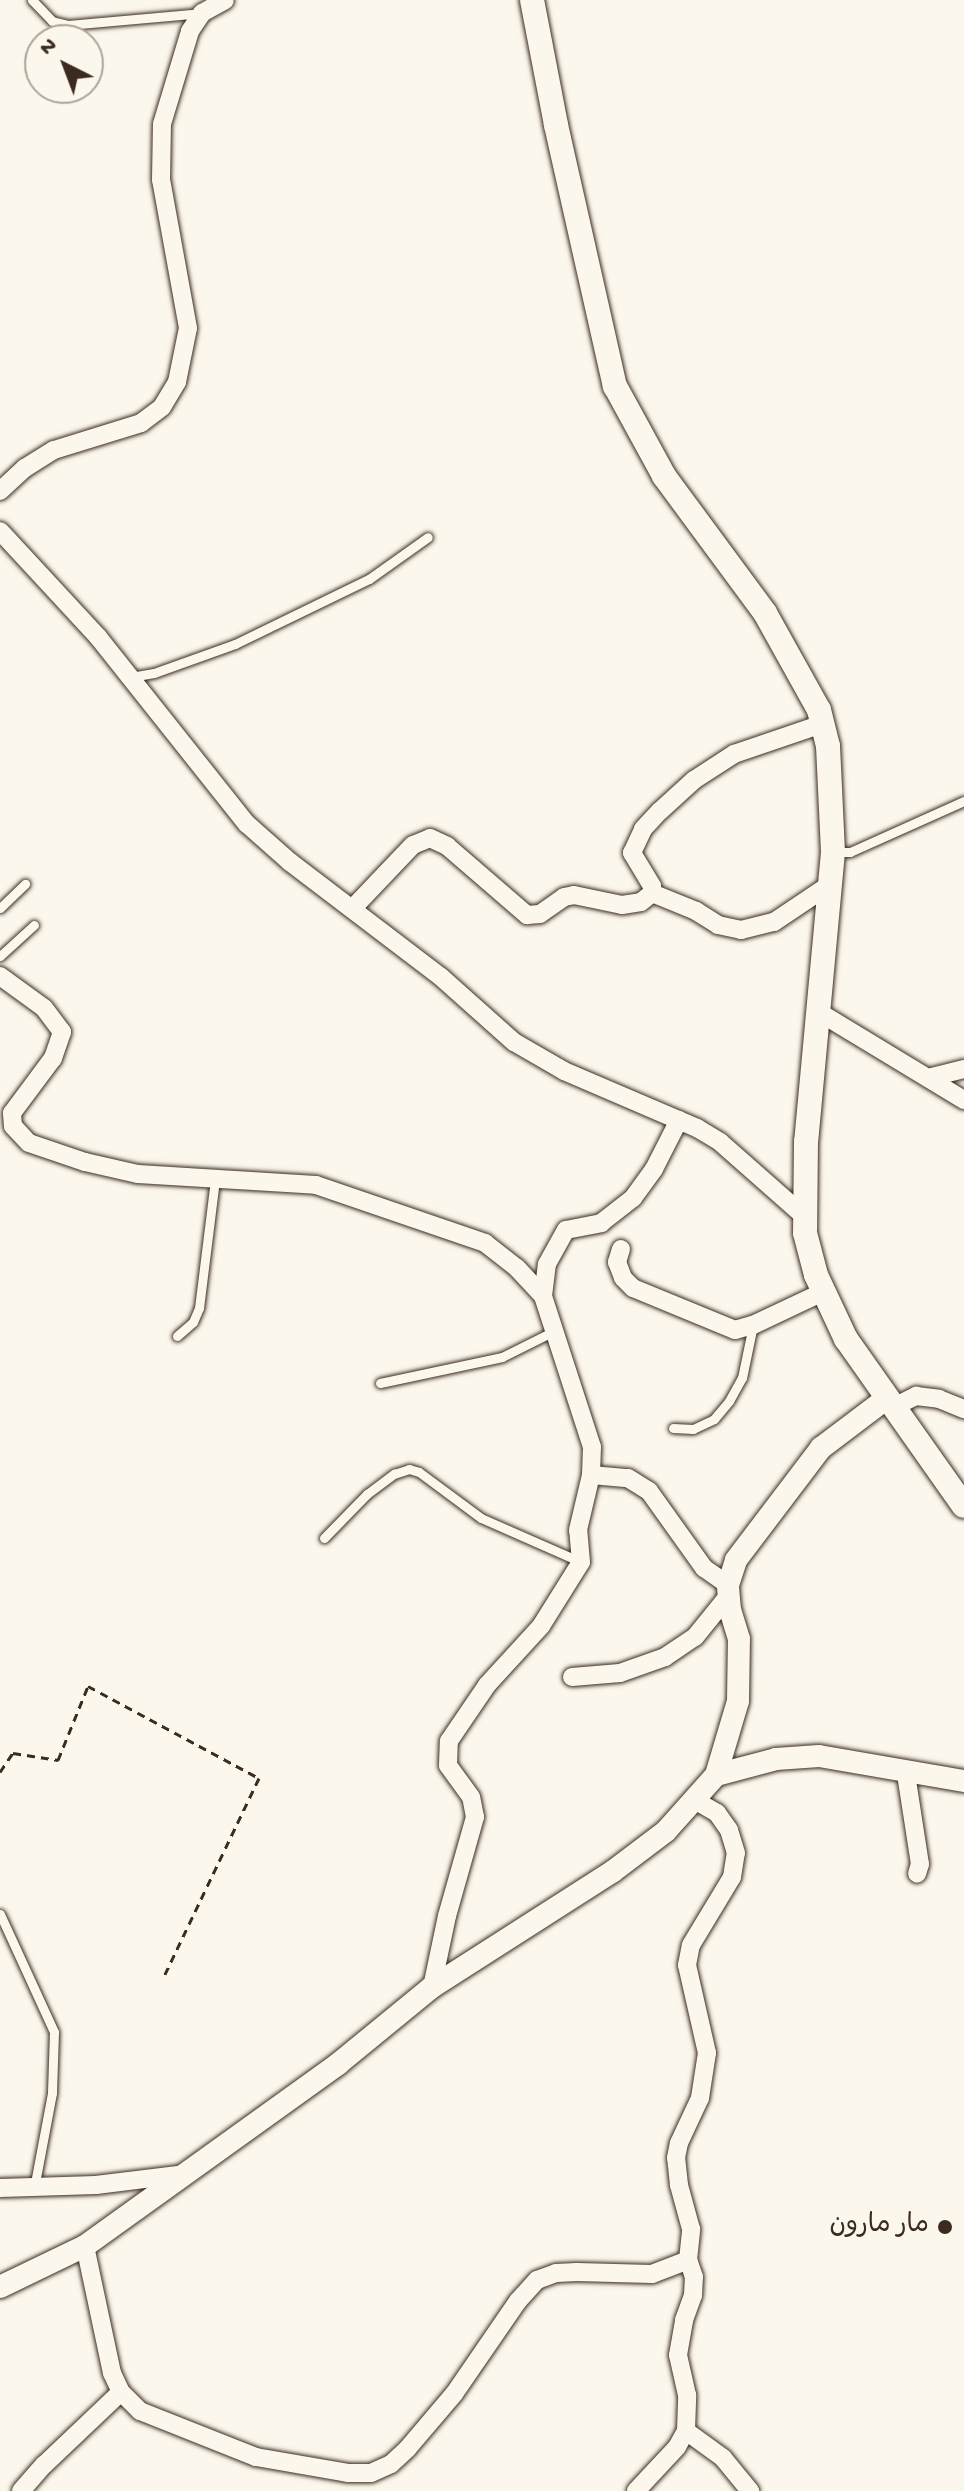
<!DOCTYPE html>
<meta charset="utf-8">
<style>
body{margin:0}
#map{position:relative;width:964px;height:2491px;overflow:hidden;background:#fbf7ec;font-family:"Gochi Hand","Playpen Sans Arabic",sans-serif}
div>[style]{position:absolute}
.path>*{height:3px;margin-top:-1.5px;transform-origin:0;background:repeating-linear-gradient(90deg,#3b2a1e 0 8px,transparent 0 14px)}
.roads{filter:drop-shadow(0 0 2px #3b2a1e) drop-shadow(0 0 2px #3b2a1e)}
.service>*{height:9px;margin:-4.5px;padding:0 4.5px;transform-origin:4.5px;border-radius:4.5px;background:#fbf7ec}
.minor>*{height:18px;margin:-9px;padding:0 9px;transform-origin:9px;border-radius:9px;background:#fbf7ec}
.tertiary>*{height:22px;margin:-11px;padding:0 11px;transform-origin:11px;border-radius:11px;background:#fbf7ec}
.secondary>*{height:24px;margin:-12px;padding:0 12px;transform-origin:12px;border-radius:12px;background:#fbf7ec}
.dots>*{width:22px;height:22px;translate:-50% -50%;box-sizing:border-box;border:4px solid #fbf7ec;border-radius:50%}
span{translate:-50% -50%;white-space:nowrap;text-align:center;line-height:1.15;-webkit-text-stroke:6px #fbf7ec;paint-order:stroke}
.poi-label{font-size:26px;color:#3b2a1e}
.right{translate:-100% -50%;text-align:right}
.north{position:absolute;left:24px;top:24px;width:80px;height:80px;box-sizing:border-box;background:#fbf7ec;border:2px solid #aea59a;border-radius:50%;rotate:318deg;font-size:22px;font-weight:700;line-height:32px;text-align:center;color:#3b2a1e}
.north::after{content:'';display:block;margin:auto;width:28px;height:36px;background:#3b2a1e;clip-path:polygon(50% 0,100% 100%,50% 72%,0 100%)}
</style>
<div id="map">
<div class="path">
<div style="left:0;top:1772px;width:23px;rotate:-56deg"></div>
<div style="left:13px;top:1753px;width:46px;rotate:8.8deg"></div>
<div style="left:58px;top:1760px;width:80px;rotate:-67.9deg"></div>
<div style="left:88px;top:1686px;width:194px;rotate:28.3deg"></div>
<div style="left:259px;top:1778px;width:222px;rotate:115.6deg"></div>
</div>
<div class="roads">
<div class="service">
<div style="left:32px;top:0;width:29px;rotate:46deg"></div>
<div style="left:52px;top:21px;width:16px;rotate:14deg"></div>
<div style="left:68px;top:25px;width:135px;rotate:-5.1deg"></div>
<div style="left:131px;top:677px;width:23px;rotate:-10deg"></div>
<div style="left:154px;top:673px;width:86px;rotate:-19.7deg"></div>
<div style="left:235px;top:644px;width:149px;rotate:-25.9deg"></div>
<div style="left:369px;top:579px;width:72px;rotate:-35.4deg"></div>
<div style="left:834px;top:852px;width:16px"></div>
<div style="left:850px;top:852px;width:125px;rotate:-24.1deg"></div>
<div style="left:0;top:908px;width:35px;rotate:-44deg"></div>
<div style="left:0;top:956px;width:46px;rotate:-42.4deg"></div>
<div style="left:177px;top:1336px;width:21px;rotate:-41deg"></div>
<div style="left:193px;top:1322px;width:15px;rotate:-67deg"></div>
<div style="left:199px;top:1308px;width:130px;rotate:-82.9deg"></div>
<div style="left:380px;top:1383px;width:125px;rotate:-12deg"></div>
<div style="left:502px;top:1357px;width:56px;rotate:-26.6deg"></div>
<div style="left:673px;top:1428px;width:20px;rotate:3deg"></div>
<div style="left:693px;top:1429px;width:23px;rotate:-25deg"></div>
<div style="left:714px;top:1419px;width:23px;rotate:-50deg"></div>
<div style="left:729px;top:1401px;width:26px;rotate:-61deg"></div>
<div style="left:742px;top:1378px;width:54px;rotate:-78.3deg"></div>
<div style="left:324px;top:1538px;width:62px;rotate:-45.7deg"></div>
<div style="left:367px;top:1494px;width:34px;rotate:-37deg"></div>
<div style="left:394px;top:1474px;width:16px;rotate:-18deg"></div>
<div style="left:409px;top:1469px;width:10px;rotate:17deg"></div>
<div style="left:419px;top:1472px;width:77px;rotate:36.6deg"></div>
<div style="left:481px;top:1518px;width:109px;rotate:23.7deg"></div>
<div style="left:0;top:1914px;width:130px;rotate:65.4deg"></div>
<div style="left:54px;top:2032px;width:61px;rotate:91.9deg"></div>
<div style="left:52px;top:2093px;width:97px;rotate:100.7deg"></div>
</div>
<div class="minor">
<div style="left:0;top:491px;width:34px;rotate:-43deg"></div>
<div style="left:25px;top:468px;width:34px;rotate:-32deg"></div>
<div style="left:54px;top:450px;width:91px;rotate:-17.2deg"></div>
<div style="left:141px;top:423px;width:26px;rotate:-37deg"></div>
<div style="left:162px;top:407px;width:29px;rotate:-59deg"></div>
<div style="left:177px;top:382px;width:55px;rotate:-78.5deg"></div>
<div style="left:188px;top:328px;width:150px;rotate:-100.3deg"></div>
<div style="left:161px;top:180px;width:56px;rotate:-89deg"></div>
<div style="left:162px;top:124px;width:97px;rotate:-73.2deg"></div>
<div style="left:190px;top:31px;width:22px;rotate:-56deg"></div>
<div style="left:202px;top:13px;width:26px;rotate:-29deg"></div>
<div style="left:0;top:531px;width:144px;rotate:47.2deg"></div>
<div style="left:98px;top:637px;width:239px;rotate:51.5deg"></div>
<div style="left:247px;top:824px;width:57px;rotate:41.5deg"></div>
<div style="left:290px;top:862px;width:190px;rotate:37.3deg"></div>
<div style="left:441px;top:977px;width:98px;rotate:41.7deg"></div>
<div style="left:514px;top:1042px;width:58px;rotate:30.1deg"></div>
<div style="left:564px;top:1071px;width:145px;rotate:23.2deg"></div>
<div style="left:697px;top:1128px;width:27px;rotate:31deg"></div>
<div style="left:720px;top:1142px;width:112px;rotate:41.4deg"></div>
<div style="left:652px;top:893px;width:48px;rotate:22.2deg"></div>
<div style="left:696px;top:911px;width:26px;rotate:32deg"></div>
<div style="left:718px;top:925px;width:24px;rotate:12deg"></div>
<div style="left:741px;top:930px;width:34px;rotate:-14deg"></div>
<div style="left:774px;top:922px;width:66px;rotate:-33.9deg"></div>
<div style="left:352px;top:909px;width:88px;rotate:-46.4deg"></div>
<div style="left:413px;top:845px;width:18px;rotate:-22deg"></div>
<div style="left:430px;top:838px;width:19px;rotate:25deg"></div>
<div style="left:447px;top:846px;width:106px;rotate:40.8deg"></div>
<div style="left:527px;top:915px;width:13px;rotate:-4deg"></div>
<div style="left:540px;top:914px;width:29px;rotate:-35deg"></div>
<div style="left:564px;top:897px;width:10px;rotate:-11deg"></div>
<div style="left:574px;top:895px;width:49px;rotate:11.8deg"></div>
<div style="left:622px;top:905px;width:19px;rotate:-9deg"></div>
<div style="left:641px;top:902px;width:14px;rotate:-39deg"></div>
<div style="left:652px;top:893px;width:7px;rotate:-90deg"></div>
<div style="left:652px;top:886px;width:39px;rotate:-121deg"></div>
<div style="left:632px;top:853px;width:26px;rotate:-65deg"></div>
<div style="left:643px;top:829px;width:25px;rotate:-47deg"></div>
<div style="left:660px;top:811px;width:46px;rotate:-42.4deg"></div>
<div style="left:694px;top:780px;width:48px;rotate:-33deg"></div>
<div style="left:734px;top:754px;width:93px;rotate:-18.8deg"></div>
<div style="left:0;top:976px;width:54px;rotate:36deg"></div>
<div style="left:44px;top:1008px;width:30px;rotate:53deg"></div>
<div style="left:62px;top:1032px;width:28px;rotate:109deg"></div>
<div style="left:53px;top:1058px;width:69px;rotate:126.7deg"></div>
<div style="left:12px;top:1113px;width:13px;rotate:86deg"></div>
<div style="left:13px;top:1126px;width:23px;rotate:47deg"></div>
<div style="left:29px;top:1143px;width:59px;rotate:18.7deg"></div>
<div style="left:85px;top:1162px;width:54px;rotate:12.8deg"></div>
<div style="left:138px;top:1174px;width:178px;rotate:3.5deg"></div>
<div style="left:316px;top:1185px;width:179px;rotate:18.9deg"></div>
<div style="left:485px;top:1243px;width:41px;rotate:38deg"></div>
<div style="left:517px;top:1268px;width:38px;rotate:47deg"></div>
<div style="left:817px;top:1011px;width:172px;rotate:31.2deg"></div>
<div style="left:928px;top:1078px;width:37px;rotate:-14deg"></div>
<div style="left:621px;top:1249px;width:14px;rotate:107deg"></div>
<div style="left:617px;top:1262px;width:17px;rotate:69deg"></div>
<div style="left:623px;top:1278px;width:14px;rotate:45deg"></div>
<div style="left:633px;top:1288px;width:110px;rotate:22.4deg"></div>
<div style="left:735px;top:1330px;width:19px;rotate:-16deg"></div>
<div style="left:753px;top:1325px;width:77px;rotate:-25.2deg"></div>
<div style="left:894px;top:1407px;width:25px;rotate:-27deg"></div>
<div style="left:916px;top:1396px;width:23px;rotate:7deg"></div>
<div style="left:939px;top:1399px;width:27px;rotate:22deg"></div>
<div style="left:591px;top:1475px;width:37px;rotate:5deg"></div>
<div style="left:628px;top:1478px;width:25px;rotate:32deg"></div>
<div style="left:649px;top:1491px;width:95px;rotate:54.5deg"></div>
<div style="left:704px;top:1568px;width:29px;rotate:35deg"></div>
<div style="left:572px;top:1677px;width:48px;rotate:-4.8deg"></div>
<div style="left:620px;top:1673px;width:48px;rotate:-19.6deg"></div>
<div style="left:665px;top:1657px;width:36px;rotate:-34deg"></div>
<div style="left:695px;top:1637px;width:54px;rotate:-51deg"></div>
<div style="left:906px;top:1774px;width:91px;rotate:81.2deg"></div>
<div style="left:920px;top:1864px;width:10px;rotate:107deg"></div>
<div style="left:432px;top:1987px;width:73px;rotate:-78.1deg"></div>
<div style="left:447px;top:1916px;width:103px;rotate:-74.2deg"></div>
<div style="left:475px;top:1817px;width:20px;rotate:-101deg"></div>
<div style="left:471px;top:1797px;width:39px;rotate:-126deg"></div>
<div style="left:448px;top:1765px;width:24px;rotate:-88deg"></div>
<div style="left:449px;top:1741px;width:68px;rotate:-55.8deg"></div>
<div style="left:487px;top:1685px;width:80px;rotate:-47.5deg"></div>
<div style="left:541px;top:1626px;width:75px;rotate:-58deg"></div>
<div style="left:581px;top:1562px;width:32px;rotate:-95deg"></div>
<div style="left:578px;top:1530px;width:57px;rotate:-76.7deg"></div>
<div style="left:591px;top:1475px;width:28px;rotate:-88deg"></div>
<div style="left:592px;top:1447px;width:159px;rotate:-108deg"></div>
<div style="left:543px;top:1296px;width:32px;rotate:-83deg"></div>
<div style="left:547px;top:1264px;width:39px;rotate:-61deg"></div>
<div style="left:566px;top:1230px;width:36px;rotate:-11deg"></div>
<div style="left:601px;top:1223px;width:41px;rotate:-38deg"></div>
<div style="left:633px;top:1198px;width:36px;rotate:-54deg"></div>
<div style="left:654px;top:1169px;width:55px;rotate:-63deg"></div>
<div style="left:0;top:2188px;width:96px;rotate:-1.8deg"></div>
<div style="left:96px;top:2185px;width:91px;rotate:-7deg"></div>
<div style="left:85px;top:2246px;width:130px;rotate:78deg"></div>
<div style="left:112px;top:2373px;width:21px;rotate:65deg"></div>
<div style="left:121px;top:2392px;width:27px;rotate:45deg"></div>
<div style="left:140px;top:2411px;width:125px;rotate:21.6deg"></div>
<div style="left:256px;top:2457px;width:93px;rotate:9.9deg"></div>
<div style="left:348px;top:2473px;width:23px"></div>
<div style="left:371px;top:2473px;width:22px;rotate:-24deg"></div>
<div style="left:391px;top:2464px;width:23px;rotate:-43deg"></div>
<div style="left:408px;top:2448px;width:71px;rotate:-49.6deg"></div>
<div style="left:454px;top:2394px;width:113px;rotate:-55.5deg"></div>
<div style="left:518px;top:2301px;width:28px;rotate:-48deg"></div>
<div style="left:537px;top:2280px;width:20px;rotate:-20deg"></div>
<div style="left:556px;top:2273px;width:21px;rotate:-3deg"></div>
<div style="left:577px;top:2272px;width:75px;rotate:1.5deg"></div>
<div style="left:652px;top:2274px;width:39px;rotate:-21deg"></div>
<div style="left:688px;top:2260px;width:31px;rotate:-84deg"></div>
<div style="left:691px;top:2229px;width:46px;rotate:-105.3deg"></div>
<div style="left:679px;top:2185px;width:27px;rotate:-96deg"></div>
<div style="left:676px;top:2158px;width:15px;rotate:-79deg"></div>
<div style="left:679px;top:2143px;width:50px;rotate:-65deg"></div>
<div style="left:700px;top:2098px;width:46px;rotate:-81.2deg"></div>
<div style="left:707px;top:2053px;width:90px;rotate:-102.8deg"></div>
<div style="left:687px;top:1965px;width:20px;rotate:-79deg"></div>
<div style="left:691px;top:1945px;width:79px;rotate:-58.9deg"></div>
<div style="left:732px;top:1877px;width:24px;rotate:-81deg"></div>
<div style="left:736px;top:1853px;width:24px;rotate:-107deg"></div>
<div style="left:729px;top:1830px;width:21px;rotate:-125deg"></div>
<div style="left:717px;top:1813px;width:24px;rotate:-150deg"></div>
<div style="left:686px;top:2431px;width:46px;rotate:36.1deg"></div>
<div style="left:723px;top:2458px;width:43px;rotate:50.7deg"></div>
<div style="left:21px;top:2491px;width:35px;rotate:-49deg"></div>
<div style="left:44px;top:2465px;width:106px;rotate:-43.5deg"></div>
<div style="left:636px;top:2491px;width:60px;rotate:-47deg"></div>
<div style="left:677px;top:2447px;width:18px;rotate:-61deg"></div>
<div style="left:686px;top:2431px;width:36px;rotate:-88deg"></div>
<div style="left:687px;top:2395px;width:41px;rotate:-102.7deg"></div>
<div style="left:678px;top:2355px;width:36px;rotate:-80deg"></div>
<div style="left:684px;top:2320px;width:27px;rotate:-70deg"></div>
<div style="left:693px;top:2295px;width:18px;rotate:-87deg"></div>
<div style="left:694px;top:2277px;width:18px;rotate:-109deg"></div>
</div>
<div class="tertiary">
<div style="left:716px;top:1775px;width:62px;rotate:-14.9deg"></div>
<div style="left:776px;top:1759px;width:43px;rotate:-4deg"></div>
<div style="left:819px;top:1756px;width:147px;rotate:9.8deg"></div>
<div style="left:0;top:2287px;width:94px;rotate:-25.8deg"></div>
<div style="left:85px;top:2246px;width:312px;rotate:-35.7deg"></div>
<div style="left:338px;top:2064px;width:122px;rotate:-39.3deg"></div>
<div style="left:432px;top:1987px;width:214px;rotate:-32.6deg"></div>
<div style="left:612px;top:1872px;width:68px;rotate:-37.2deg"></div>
<div style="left:666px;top:1831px;width:75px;rotate:-48.2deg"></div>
<div style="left:716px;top:1775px;width:77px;rotate:-73.4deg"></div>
<div style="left:738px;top:1701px;width:62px;rotate:-89.1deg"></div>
<div style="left:739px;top:1639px;width:30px;rotate:-107deg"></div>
<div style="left:730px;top:1610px;width:25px;rotate:-95deg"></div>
<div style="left:728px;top:1585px;width:26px;rotate:-72deg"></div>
<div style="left:736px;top:1560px;width:141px;rotate:-52.8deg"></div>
<div style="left:821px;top:1448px;width:83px;rotate:-37.1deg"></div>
</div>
<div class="secondary">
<div style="left:532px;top:0;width:127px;rotate:79.1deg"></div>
<div style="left:556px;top:125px;width:268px;rotate:77.3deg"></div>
<div style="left:615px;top:386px;width:102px;rotate:61.4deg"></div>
<div style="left:664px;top:476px;width:170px;rotate:53.6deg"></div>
<div style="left:765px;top:613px;width:111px;rotate:60.9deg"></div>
<div style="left:819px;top:710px;width:37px;rotate:76deg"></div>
<div style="left:828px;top:746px;width:106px;rotate:87.3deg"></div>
<div style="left:833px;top:852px;width:290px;rotate:95.3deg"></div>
<div style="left:806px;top:1141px;width:92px;rotate:90.6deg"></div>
<div style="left:805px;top:1233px;width:43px;rotate:75.3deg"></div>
<div style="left:816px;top:1275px;width:71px;rotate:64.9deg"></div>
<div style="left:846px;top:1339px;width:204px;rotate:54.8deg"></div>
</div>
</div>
<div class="dots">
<div style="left:945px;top:2227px;background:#3b2a1e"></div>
</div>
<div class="poi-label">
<span class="right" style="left:929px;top:2227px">مار مارون</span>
</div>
<div class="north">N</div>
</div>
